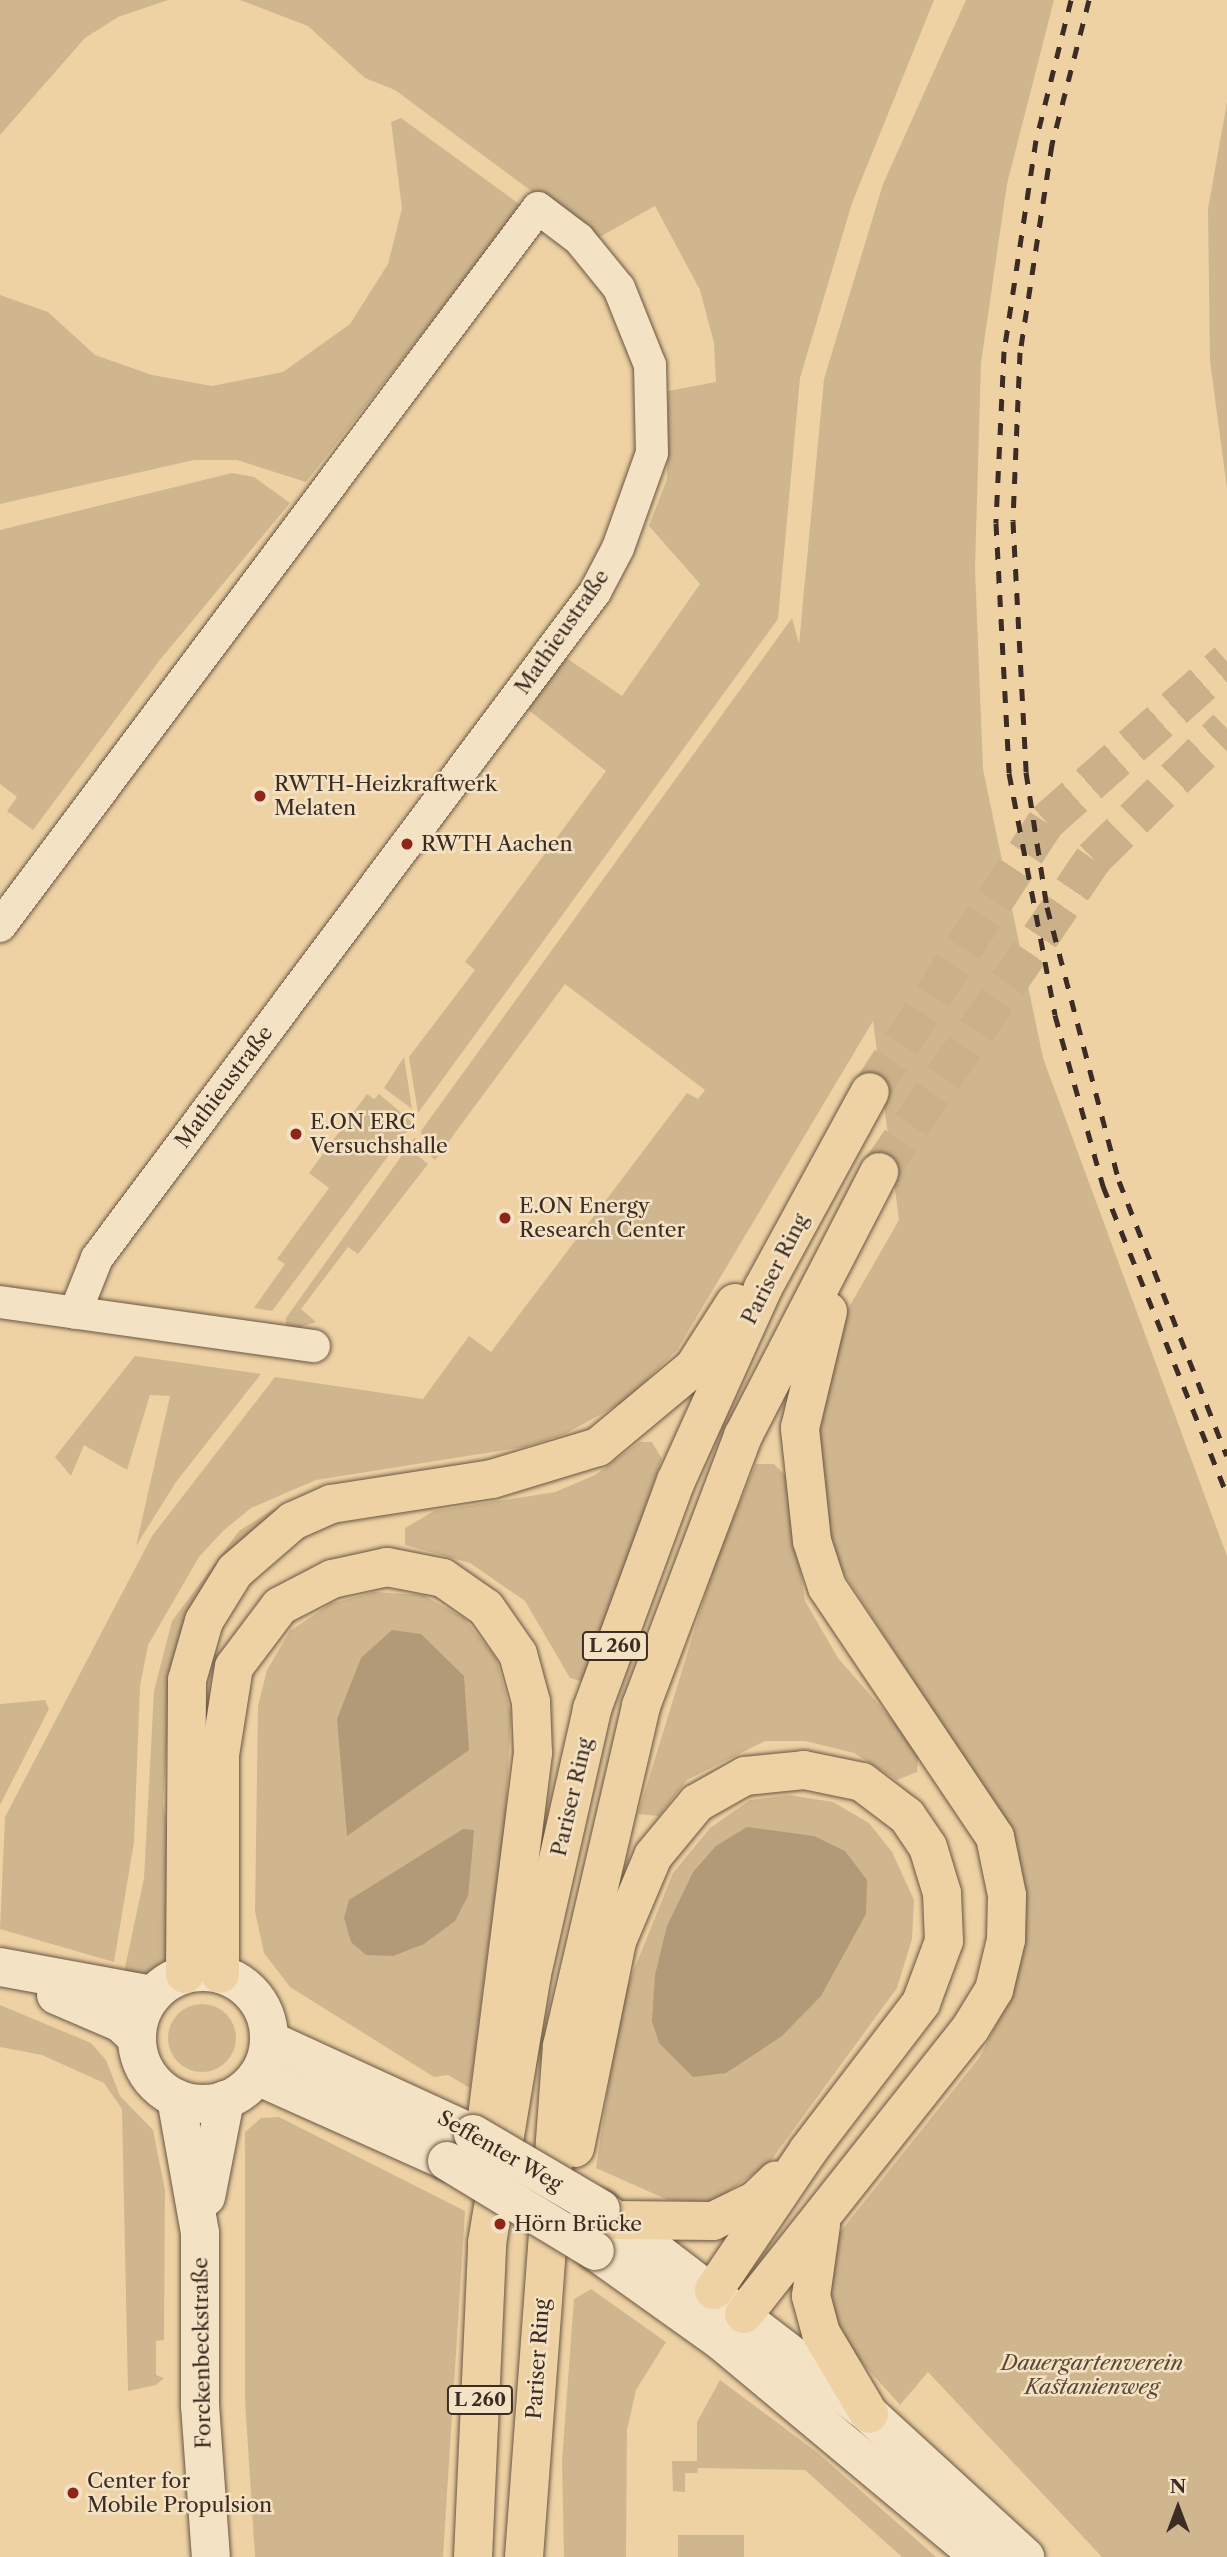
<!DOCTYPE html>
<meta charset="utf-8">
<style>
body{margin:0}
#map{position:relative;width:1227px;height:2557px;overflow:hidden;background:#eed2a4;font-family:"Libre Caslon Text",serif}
div>[style]{position:absolute}
.green>*{inset:0;background:#d0b68e;transform-origin:0 0}
.round{border-radius:50%}
.water>*{inset:0;background:#b29a78}
.trunk-tunnel>*{height:38px;margin-top:-19px;transform-origin:0;background:repeating-linear-gradient(90deg,#cbb18a 0 38px,transparent 0 57px)}
.roads{filter:drop-shadow(0 0 2px #695643) drop-shadow(0 0 2px #695643)}
.minor>*{height:32px;margin:-16px;padding:0 16px;transform-origin:16px;border-radius:16px;background:#f4e2c4}
.tertiary>*{height:38px;margin:-19px;padding:0 19px;transform-origin:19px;border-radius:19px;background:#f4e2c4}
.tertiary>.ring{margin:-19px;padding:0;box-sizing:content-box;background:none;border:38px solid #f4e2c4;border-radius:50%}
.trunk>*{height:38px;margin:-19px;padding:0 19px;transform-origin:19px;border-radius:19px;background:#eed2a4}
.rail>*{height:5px;margin-top:-2.5px;transform-origin:0;background:repeating-linear-gradient(90deg,#3d2c23 0 12px,transparent 0 24px)}
.bridges{filter:drop-shadow(0 0 2px #695643) drop-shadow(0 0 2px #695643)}
.tertiary-bridge>*{height:38px;margin:-19px;padding:0 19px;transform-origin:19px;border-radius:19px;background:#f4e2c4}
.dots>*{width:19px;height:19px;translate:-50% -50%;box-sizing:border-box;border:4px solid #f4e2c4;border-radius:50%}
span{translate:-50% -50%;white-space:nowrap;text-align:center;line-height:1.15;-webkit-text-stroke:5px #f4e2c4;paint-order:stroke}
.shield-label span{padding:2px 5px;background:#f4e2c4;border:2px solid;border-radius:5px;-webkit-text-stroke-width:0}
.shield-label{font-size:19px;color:#3d2c23;font-weight:700}
.street-label{font-size:21px;color:#3d2c23}
.poi-label{font-size:21px;color:#3d2c23}
.left{translate:0 -50%;text-align:left}
.park-label{font-size:21px;color:#5a4838;font-style:italic}
.north{position:absolute;left:1143px;top:2473px;width:70px;height:70px;-webkit-text-stroke:5px #f4e2c4;paint-order:stroke;rotate:0deg;font-size:19px;font-weight:700;line-height:28px;text-align:center;color:#3d2c23}
.north::after{content:'';display:block;margin:auto;width:24px;height:32px;background:#3d2c23;clip-path:polygon(50% 0,100% 100%,50% 72%,0 100%)}
</style>
<div id="map">
<div class="green">
<div style="clip-path:polygon(0 0,168px 0,118px 17px,85px 38px,0 135px)"></div>
<div style="clip-path:polygon(240px 0,934px 0,852px 203px,800px 378px,778px 619px,418px 1113px,409px 1057px,475px 970px,465px 962px,606px 771px,526px 708px,565px 657px,622px 696px,700px 584px,649px 526px,667px 479px,668px 391px,716px 382px,714px 343px,700px 290px,655px 206px,596px 239px,395px 90px,365px 78px,308px 26px)"></div>
<div style="clip-path:polygon(966px 0,1054px 0,1007px 184px,981px 363px,975px 568px,983px 769px,1043px 1058px,1227px 1556px,1227px 2557px,1102px 2557px,928px 2372px,900px 2405px,830px 2327px,829px 2246px,979px 2058px,1003px 2012px,1021px 1952px,1006px 1823px,840px 1567px,815px 1484px,815px 1403px,833px 1335px,899px 1220px,873px 1021px,677px 1350px,625px 1401px,565px 1434px,524px 1447px,316px 1480px,251px 1508px,223px 1531px,199px 1557px,148px 1645px,140px 1686px,134px 1842px,114px 1962px,0 1929px,5px 1817px,152px 1536px,275px 1377px,423px 1399px,469px 1336px,491px 1352px,687px 1093px,698px 1099px,705px 1090px,565px 984px,435px 1160px,424px 1151px,421px 1131px,792px 618px,799px 644px,824px 379px,883px 184px)"></div>
<div style="clip-path:polygon(1227px 102px,1227px 489px,1210px 361px,1208px 209px)"></div>
<div style="clip-path:polygon(401px 118px,522px 206px,306px 482px,237px 460px,194px 460px,0 504px,0 295px,48px 312px,95px 355px,152px 375px,212px 386px,283px 372px,350px 324px,388px 264px,402px 208px,391px 122px)"></div>
<div style="clip-path:polygon(232px 473px,254px 477px,290px 503px,159px 661px,33px 830px,7px 811px,17px 797px,0 784px,0 530px)"></div>
<div style="clip-path:polygon(404px 1057px,412px 1109px,384px 1088px)"></div>
<div style="clip-path:polygon(367px 1094px,374px 1099px,379px 1094px,413px 1123px,272px 1311px,254px 1308px,285px 1264px,277px 1259px,329px 1188px,309px 1173px)"></div>
<div style="clip-path:polygon(415px 1137px,417px 1155px,428px 1164px,358px 1254px,348px 1247px,301px 1309px,316px 1322px,286px 1332px,286px 1318px)"></div>
<div style="clip-path:polygon(135px 1356px,261px 1374px,176px 1482px,136px 1546px,170px 1396px,150px 1395px,127px 1470px,84px 1445px,71px 1476px,55px 1457px)"></div>
<div style="clip-path:polygon(640px 1442px,652px 1442px,662px 1459px,584px 1682px,570px 1678px,525px 1601px,470px 1563px,405px 1545px,405px 1528px,434px 1511px,555px 1492px,595px 1475px)"></div>
<div style="clip-path:polygon(756px 1464px,774px 1464px,786px 1476px,805px 1601px,838px 1658px,919px 1751px,917px 1772px,897px 1780px,854px 1753px,805px 1741px,765px 1741px,687px 1780px,659px 1816px,638px 1814px,716px 1560px)"></div>
<div style="clip-path:polygon(314px 1499px,171px 1680px,163px 1802px,172px 1858px,168px 1966px,149px 1980px,122px 1982px,144px 1878px,154px 1691px,172px 1621px,239px 1531px,272px 1510px)"></div>
<div style="clip-path:polygon(374px 1592px,423px 1595px,464px 1618px,496px 1658px,511px 1714px,506px 1814px,470px 2088px,448px 2075px,434px 2077px,290px 1987px,264px 1953px,255px 1911px,258px 1706px,267px 1670px,290px 1631px,330px 1604px)"></div>
<div style="clip-path:polygon(45px 1700px,49px 1709px,0 1805px,0 1704px)"></div>
<div style="clip-path:polygon(789px 1795px,833px 1802px,869px 1823px,892px 1852px,914px 1900px,912px 1939px,897px 1988px,769px 2163px,713px 2202px,668px 2200px,596px 2168px,621px 2002px,673px 1873px,710px 1828px,750px 1800px)"></div>
<div class="round" style="left:168px;top:2004px;width:68px;height:68px"></div>
<div style="clip-path:polygon(0 2005px,91px 2043px,106px 2060px,120px 2096px,153px 2130px,165px 2190px,164px 2340px,156px 2341px,156px 2375px,164px 2378px,156px 2385px,128px 2391px,122px 2109px,104px 2083px,42px 2055px,0 2047px)"></div>
<div style="clip-path:polygon(279px 2117px,465px 2211px,443px 2557px,255px 2557px,245px 2400px,245px 2132px,261px 2118px)"></div>
<div style="clip-path:polygon(591px 2289px,666px 2342px,636px 2390px,627px 2430px,626px 2557px,564px 2557px,562px 2460px,574px 2299px)"></div>
<div style="clip-path:polygon(720px 2380px,818px 2453px,936px 2557px,902px 2557px,805px 2470px,698px 2468px,697px 2473px,685px 2473px,685px 2492px,673px 2491px,672px 2461px,697px 2461px,697px 2422px)"></div>
<div style="left:678px;top:2535px;width:66px;height:22px"></div>
</div>
<div class="water">
<div style="clip-path:polygon(392px 1630px,421px 1634px,464px 1676px,469px 1750px,347px 1836px,337px 1719px,361px 1658px)"></div>
<div style="clip-path:polygon(747px 1827px,814px 1836px,845px 1851px,867px 1880px,866px 1914px,821px 1996px,782px 2036px,726px 2073px,693px 2077px,659px 2043px,652px 2021px,655px 1975px,667px 1926px,693px 1872px,716px 1846px)"></div>
<div style="clip-path:polygon(463px 1829px,474px 1830px,472px 1855px,468px 1896px,455px 1921px,424px 1944px,393px 1956px,366px 1955px,351px 1942px,344px 1918px,349px 1900px)"></div>
</div>
<div class="trunk-tunnel">
<div style="left:870px;top:1092px;width:322px;rotate:-56.9deg"></div>
<div style="left:1046px;top:822px;width:242px;rotate:-41.5deg"></div>
<div style="left:879px;top:1172px;width:379px;rotate:-55.6deg"></div>
<div style="left:1093px;top:859px;width:187px;rotate:-44.4deg"></div>
</div>
<div class="roads">
<div class="minor">
<div style="left:0;top:926px;width:897px;rotate:-53.16deg"></div>
<div style="left:538px;top:208px;width:51px;rotate:37.1deg"></div>
<div style="left:579px;top:239px;width:63px;rotate:50.8deg"></div>
<div style="left:619px;top:288px;width:83px;rotate:68.1deg"></div>
<div style="left:650px;top:365px;width:88px;rotate:88.7deg"></div>
<div style="left:652px;top:453px;width:101px;rotate:109.7deg"></div>
<div style="left:618px;top:548px;width:50px;rotate:117.6deg"></div>
<div style="left:595px;top:592px;width:832px;rotate:126.79deg"></div>
<div style="left:97px;top:1258px;width:59px;rotate:111.8deg"></div>
<div style="left:0;top:1302px;width:317px;rotate:8deg"></div>
</div>
<div class="tertiary">
<div style="left:0;top:1967px;width:155px;rotate:10.4deg"></div>
<div class="ring" style="left:137px;top:1972px;width:94px;height:94px"></div>
<div style="left:56px;top:1995px;width:71px;rotate:23.3deg"></div>
<div style="left:121px;top:2023px;width:22px;rotate:43deg"></div>
<div style="left:269px;top:2040px;width:225px;rotate:24.7deg"></div>
<div style="left:257px;top:2076px;width:208px;rotate:24.1deg"></div>
<div style="left:176px;top:2098px;width:137px;rotate:79.9deg"></div>
<div style="left:200px;top:2233px;width:172px;rotate:90deg"></div>
<div style="left:200px;top:2405px;width:152px;rotate:85.9deg"></div>
<div style="left:206px;top:2197px;width:99px;rotate:-78.9deg"></div>
<div style="left:601px;top:2209px;width:337px;rotate:37.4deg"></div>
<div style="left:869px;top:2414px;width:212px;rotate:42.5deg"></div>
<div style="left:595px;top:2251px;width:155px;rotate:35.5deg"></div>
<div style="left:721px;top:2341px;width:337px;rotate:39.8deg"></div>
</div>
<div class="trunk">
<div style="left:185px;top:1974px;width:294px;rotate:-89.6deg"></div>
<div style="left:187px;top:1680px;width:61px;rotate:-73.9deg"></div>
<div style="left:204px;top:1621px;width:59px;rotate:-58.2deg"></div>
<div style="left:235px;top:1571px;width:77px;rotate:-40.8deg"></div>
<div style="left:293px;top:1521px;width:42px;rotate:-24.1deg"></div>
<div style="left:331px;top:1504px;width:163px;rotate:-8.8deg"></div>
<div style="left:492px;top:1479px;width:111px;rotate:-16.8deg"></div>
<div style="left:598px;top:1447px;width:125px;rotate:-39.8deg"></div>
<div style="left:694px;top:1367px;width:76px;rotate:-57.4deg"></div>
<div style="left:220px;top:1974px;width:219px;rotate:-90deg"></div>
<div style="left:220px;top:1755px;width:89px;rotate:-81deg"></div>
<div style="left:234px;top:1667px;width:76px;rotate:-53deg"></div>
<div style="left:280px;top:1606px;width:59px;rotate:-27.4deg"></div>
<div style="left:332px;top:1579px;width:56px;rotate:-12.3deg"></div>
<div style="left:387px;top:1567px;width:57px;rotate:11.1deg"></div>
<div style="left:443px;top:1578px;width:52px;rotate:34.9deg"></div>
<div style="left:486px;top:1608px;width:56px;rotate:55.2deg"></div>
<div style="left:518px;top:1654px;width:50px;rotate:74.8deg"></div>
<div style="left:531px;top:1702px;width:51px;rotate:87.8deg"></div>
<div style="left:533px;top:1753px;width:375px;rotate:97.2deg"></div>
<div style="left:575px;top:2148px;width:211px;rotate:-78.5deg"></div>
<div style="left:617px;top:1941px;width:92px;rotate:-67deg"></div>
<div style="left:653px;top:1856px;width:69px;rotate:-50.3deg"></div>
<div style="left:697px;top:1803px;width:55px;rotate:-29.4deg"></div>
<div style="left:745px;top:1776px;width:59px;rotate:-5.8deg"></div>
<div style="left:804px;top:1770px;width:59px;rotate:11.7deg"></div>
<div style="left:862px;top:1782px;width:56px;rotate:37.1deg"></div>
<div style="left:907px;top:1816px;width:37px;rotate:56deg"></div>
<div style="left:928px;top:1847px;width:48px;rotate:73.1deg"></div>
<div style="left:942px;top:1893px;width:48px;rotate:87.6deg"></div>
<div style="left:944px;top:1941px;width:66px;rotate:110.4deg"></div>
<div style="left:921px;top:2003px;width:186px;rotate:127.4deg"></div>
<div style="left:808px;top:2151px;width:168px;rotate:124.1deg"></div>
<div style="left:616px;top:2220px;width:97px;rotate:0.6deg"></div>
<div style="left:713px;top:2221px;width:48px;rotate:-26deg"></div>
<div style="left:756px;top:2200px;width:28px;rotate:-44deg"></div>
<div style="left:821px;top:2225px;width:72px;rotate:98deg"></div>
<div style="left:811px;top:2296px;width:38px;rotate:75deg"></div>
<div style="left:821px;top:2333px;width:94px;rotate:59.3deg"></div>
<div style="left:744px;top:2314px;width:364px;rotate:-51.6deg"></div>
<div style="left:970px;top:2029px;width:46px;rotate:-58.4deg"></div>
<div style="left:994px;top:1990px;width:51px;rotate:-76.5deg"></div>
<div style="left:1006px;top:1940px;width:45px;rotate:-88.7deg"></div>
<div style="left:1007px;top:1895px;width:59px;rotate:-101.7deg"></div>
<div style="left:995px;top:1837px;width:301px;rotate:-123.9deg"></div>
<div style="left:827px;top:1587px;width:48px;rotate:-108.1deg"></div>
<div style="left:812px;top:1541px;width:114px;rotate:-96.1deg"></div>
<div style="left:800px;top:1428px;width:120px;rotate:-76.5deg"></div>
<div style="left:473px;top:2557px;width:314px;rotate:-87.4deg"></div>
<div style="left:487px;top:2243px;width:273px;rotate:-80.5deg"></div>
<div style="left:532px;top:1974px;width:272px;rotate:-77.2deg"></div>
<div style="left:592px;top:1709px;width:243px;rotate:-69.8deg"></div>
<div style="left:676px;top:1481px;width:212px;rotate:-65.7deg"></div>
<div style="left:763px;top:1288px;width:223px;rotate:-61.4deg"></div>
<div style="left:524px;top:2557px;width:512px;rotate:-85.75deg"></div>
<div style="left:562px;top:2046px;width:349px;rotate:-76.9deg"></div>
<div style="left:641px;top:1706px;width:289px;rotate:-69.3deg"></div>
<div style="left:743px;top:1436px;width:297px;rotate:-62.7deg"></div>
</div>
</div>
<div class="rail">
<div style="left:1071px;top:0;width:144px;rotate:104deg"></div>
<div style="left:1036px;top:140px;width:213px;rotate:98.6deg"></div>
<div style="left:1004px;top:351px;width:172px;rotate:92.7deg"></div>
<div style="left:996px;top:523px;width:250px;rotate:87deg"></div>
<div style="left:1009px;top:773px;width:246px;rotate:79.2deg"></div>
<div style="left:1055px;top:1015px;width:178px;rotate:74.3deg"></div>
<div style="left:1103px;top:1186px;width:333px;rotate:68.1deg"></div>
<div style="left:1089px;top:0;width:149px;rotate:104.4deg"></div>
<div style="left:1052px;top:144px;width:210px;rotate:98.7deg"></div>
<div style="left:1020px;top:352px;width:169px;rotate:92.4deg"></div>
<div style="left:1013px;top:521px;width:251px;rotate:87deg"></div>
<div style="left:1026px;top:772px;width:137px;rotate:81.2deg"></div>
<div style="left:1047px;top:907px;width:283px;rotate:75.3deg"></div>
<div style="left:1119px;top:1181px;width:295px;rotate:68.6deg"></div>
</div>
<div class="bridges">
<div class="tertiary-bridge">
<div style="left:473px;top:2134px;width:148px;rotate:30.4deg"></div>
<div style="left:447px;top:2161px;width:173px;rotate:31.3deg"></div>
</div>
</div>
<div class="dots">
<div style="left:260px;top:796px;background:#8f2418"></div>
<div style="left:407px;top:844px;background:#8f2418"></div>
<div style="left:296px;top:1134px;background:#8f2418"></div>
<div style="left:505px;top:1218px;background:#8f2418"></div>
<div style="left:500px;top:2224px;background:#8f2418"></div>
<div style="left:73px;top:2493px;background:#8f2418"></div>
</div>
<div class="shield-label">
<span style="left:615px;top:1646px">L 260</span>
<span style="left:480px;top:2400px">L 260</span>
</div>
<div class="street-label">
<span style="left:562px;top:632px;rotate:-55deg">Mathieustraße</span>
<span style="left:224px;top:1087px;rotate:-53deg">Mathieustraße</span>
<span style="left:775px;top:1269px;rotate:-63deg">Pariser Ring</span>
<span style="left:572px;top:1797px;rotate:-77deg">Pariser Ring</span>
<span style="left:500px;top:2151px;rotate:30deg">Seffenter Weg</span>
<span style="left:202px;top:2353px;rotate:-91deg">Forckenbeckstraße</span>
<span style="left:538px;top:2359px;rotate:-86deg">Pariser Ring</span>
</div>
<div class="poi-label">
<span class="left" style="left:274px;top:796px">RWTH-Heizkraftwerk<br>Melaten</span>
<span class="left" style="left:421px;top:844px">RWTH Aachen</span>
<span class="left" style="left:310px;top:1134px">E.ON ERC<br>Versuchshalle</span>
<span class="left" style="left:519px;top:1218px">E.ON Energy<br>Research Center</span>
<span class="left" style="left:514px;top:2224px">Hörn Brücke</span>
<span class="left" style="left:87px;top:2493px">Center for<br>Mobile Propulsion</span>
</div>
<div class="park-label">
<span style="left:1092px;top:2375px">Dauergartenverein<br>Kastanienweg</span>
</div>
<div class="north">N</div>
</div>
